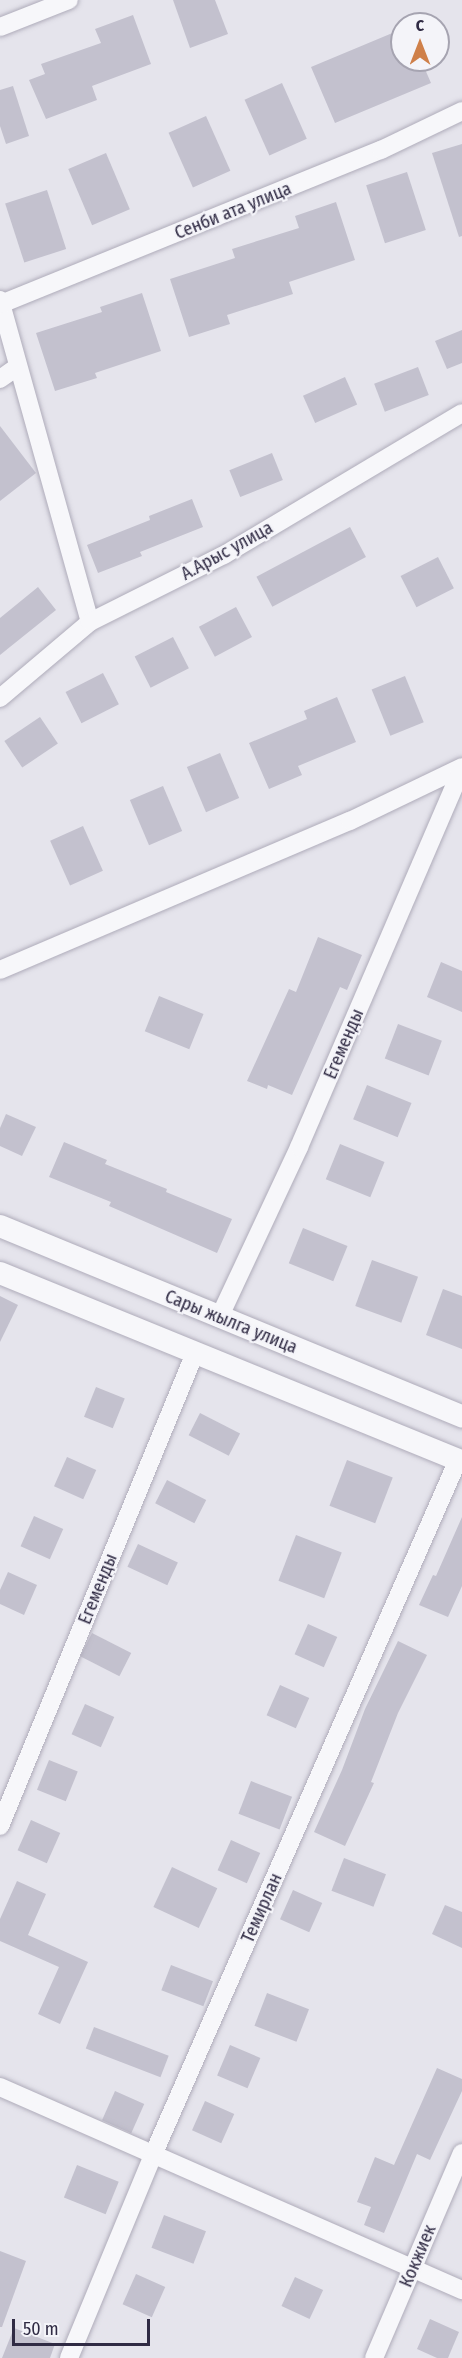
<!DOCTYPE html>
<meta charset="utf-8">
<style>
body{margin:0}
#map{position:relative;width:462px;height:2358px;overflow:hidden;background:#e5e4ec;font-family:"Fira Sans Condensed",sans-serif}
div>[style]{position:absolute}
.building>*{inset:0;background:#c3c1ce;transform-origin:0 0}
.roads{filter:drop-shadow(0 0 2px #afacba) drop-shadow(0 0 2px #afacba)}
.minor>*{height:18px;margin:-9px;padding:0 9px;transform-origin:9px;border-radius:9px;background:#f7f7fa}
.tertiary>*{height:22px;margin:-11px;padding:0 11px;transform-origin:11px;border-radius:11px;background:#f7f7fa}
span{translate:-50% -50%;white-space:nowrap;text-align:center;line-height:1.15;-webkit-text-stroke:4.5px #f4f4f9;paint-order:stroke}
.street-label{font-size:18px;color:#302b44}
.north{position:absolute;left:390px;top:12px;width:60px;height:60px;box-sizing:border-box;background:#f4f4f9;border:2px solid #a6a4b1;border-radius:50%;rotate:0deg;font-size:16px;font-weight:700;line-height:24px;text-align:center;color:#302b44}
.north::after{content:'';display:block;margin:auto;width:21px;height:27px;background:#cf804a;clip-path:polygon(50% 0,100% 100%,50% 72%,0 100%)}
.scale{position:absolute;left:12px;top:2319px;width:138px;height:27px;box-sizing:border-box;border:3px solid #302b44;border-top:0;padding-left:8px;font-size:18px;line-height:21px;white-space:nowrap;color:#302b44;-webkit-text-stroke:4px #f4f4f9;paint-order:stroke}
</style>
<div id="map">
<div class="building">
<div style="clip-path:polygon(173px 0,215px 0,228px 34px,190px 48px)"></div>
<div style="clip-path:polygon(133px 15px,151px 64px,92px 86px,97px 100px,46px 119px,29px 80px,45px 74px,41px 64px,101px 43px,95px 29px)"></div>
<div style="clip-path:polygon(402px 29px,402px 60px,421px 60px,431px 83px,335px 123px,311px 67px)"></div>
<div style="left:282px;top:83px;width:61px;height:41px;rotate:66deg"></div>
<div style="clip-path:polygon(13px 86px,29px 136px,6px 144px,0 126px,0 90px)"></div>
<div style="left:206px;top:116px;width:60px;height:41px;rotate:66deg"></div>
<div style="clip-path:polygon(462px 144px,462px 236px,459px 237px,432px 153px)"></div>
<div style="left:106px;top:153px;width:61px;height:41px;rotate:67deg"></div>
<div style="left:407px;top:172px;width:61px;height:43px;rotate:72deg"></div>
<div style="left:47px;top:190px;width:62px;height:44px;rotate:72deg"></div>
<div style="clip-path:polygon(336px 202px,355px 260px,289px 282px,293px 294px,227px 315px,230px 324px,189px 337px,170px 279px,235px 258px,232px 249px,299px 228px,295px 216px)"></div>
<div style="clip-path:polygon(142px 293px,161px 351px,95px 373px,97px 378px,55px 391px,36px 333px,102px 312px,100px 307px)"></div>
<div style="clip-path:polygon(462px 330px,462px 363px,447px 369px,435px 341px)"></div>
<div style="left:418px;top:367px;width:30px;height:47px;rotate:69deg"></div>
<div style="left:345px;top:377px;width:30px;height:46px;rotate:66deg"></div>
<div style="clip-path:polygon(0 426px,36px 473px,0 501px)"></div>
<div style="left:272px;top:453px;width:29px;height:46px;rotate:68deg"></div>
<div style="clip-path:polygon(192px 499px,203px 527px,140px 552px,142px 556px,98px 573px,87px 545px,150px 520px,149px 516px)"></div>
<div style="left:350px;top:527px;width:34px;height:106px;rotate:62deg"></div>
<div style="left:438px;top:557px;width:35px;height:42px;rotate:63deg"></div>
<div style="clip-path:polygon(38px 587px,56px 610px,0 655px,0 618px)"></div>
<div style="left:236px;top:607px;width:34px;height:42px;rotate:62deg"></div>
<div style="left:173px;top:637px;width:35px;height:43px;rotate:63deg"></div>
<div style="left:103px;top:673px;width:35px;height:42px;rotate:63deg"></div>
<div style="left:405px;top:676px;width:50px;height:36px;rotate:68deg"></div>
<div style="clip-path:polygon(337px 697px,356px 742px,298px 766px,302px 775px,269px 789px,249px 743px,307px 719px,304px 711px)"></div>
<div style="left:40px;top:717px;width:32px;height:43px;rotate:56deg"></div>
<div style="left:220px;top:753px;width:49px;height:36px;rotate:67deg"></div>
<div style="left:163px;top:786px;width:49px;height:36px;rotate:67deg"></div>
<div style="left:83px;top:826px;width:49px;height:36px;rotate:66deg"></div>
<div style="clip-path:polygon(318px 937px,362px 955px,347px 990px,340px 987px,292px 1095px,268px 1085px,267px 1089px,247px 1081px,289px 989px,296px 992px)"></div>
<div style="clip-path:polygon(441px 962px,462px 971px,462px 1012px,427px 997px)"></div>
<div style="left:159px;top:996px;width:48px;height:38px;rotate:22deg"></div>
<div style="left:398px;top:1024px;width:47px;height:37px;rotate:21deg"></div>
<div style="left:367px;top:1085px;width:48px;height:37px;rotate:22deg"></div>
<div style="clip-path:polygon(6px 1114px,36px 1127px,22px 1156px,0 1146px,0 1128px)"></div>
<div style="clip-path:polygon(64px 1142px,107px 1160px,105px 1164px,167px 1189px,166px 1192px,232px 1219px,217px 1253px,109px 1206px,111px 1202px,49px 1177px)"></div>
<div style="left:340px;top:1144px;width:48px;height:38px;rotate:22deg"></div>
<div style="left:303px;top:1228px;width:48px;height:38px;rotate:22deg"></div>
<div style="left:372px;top:1260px;width:49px;height:49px;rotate:20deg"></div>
<div style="clip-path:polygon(443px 1289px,462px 1296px,462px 1349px,426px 1335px)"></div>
<div style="clip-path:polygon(0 1296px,18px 1305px,0 1342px)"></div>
<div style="left:96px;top:1387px;width:31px;height:32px;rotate:22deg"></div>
<div style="left:200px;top:1413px;width:45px;height:25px;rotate:27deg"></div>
<div style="left:67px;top:1457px;width:32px;height:32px;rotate:24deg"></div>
<div style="left:347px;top:1460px;width:49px;height:49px;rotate:21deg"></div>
<div style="left:167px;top:1480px;width:44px;height:26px;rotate:27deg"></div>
<div style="left:34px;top:1516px;width:32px;height:33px;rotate:24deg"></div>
<div style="clip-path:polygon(462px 1517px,462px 1586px,448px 1617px,419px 1605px,433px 1575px,436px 1576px)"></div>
<div style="left:296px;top:1535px;width:49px;height:49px;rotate:21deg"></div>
<div style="left:138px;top:1544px;width:44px;height:25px;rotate:25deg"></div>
<div style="clip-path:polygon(8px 1572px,37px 1585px,24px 1615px,0 1604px,0 1590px)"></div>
<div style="left:308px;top:1624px;width:32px;height:33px;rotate:24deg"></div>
<div style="left:92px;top:1633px;width:44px;height:26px;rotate:27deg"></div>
<div style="clip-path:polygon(398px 1641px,427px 1655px,398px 1713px,371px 1782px,374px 1783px,345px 1846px,314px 1832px,342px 1770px,365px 1709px)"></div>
<div style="left:280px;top:1685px;width:32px;height:33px;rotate:24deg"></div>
<div style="left:85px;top:1704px;width:32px;height:33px;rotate:24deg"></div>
<div style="left:49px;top:1760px;width:31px;height:32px;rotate:22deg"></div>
<div style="left:251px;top:1781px;width:44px;height:35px;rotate:21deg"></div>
<div style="left:31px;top:1820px;width:32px;height:33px;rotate:24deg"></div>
<div style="left:231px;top:1840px;width:32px;height:33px;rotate:24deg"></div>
<div style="left:344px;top:1858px;width:45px;height:35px;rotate:21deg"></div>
<div style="left:172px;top:1867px;width:50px;height:44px;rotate:25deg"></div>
<div style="clip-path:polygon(17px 1881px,46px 1894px,28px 1935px,88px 1962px,60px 2024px,38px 2014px,59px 1967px,0 1941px,0 1919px)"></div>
<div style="left:293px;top:1890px;width:32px;height:32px;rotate:24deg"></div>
<div style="clip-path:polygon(445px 1905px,462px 1912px,462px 1948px,432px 1934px)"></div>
<div style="left:171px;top:1965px;width:45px;height:27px;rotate:21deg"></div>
<div style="left:267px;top:1993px;width:45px;height:35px;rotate:21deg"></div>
<div style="left:94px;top:2027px;width:80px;height:23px;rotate:21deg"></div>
<div style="left:230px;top:2045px;width:33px;height:33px;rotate:23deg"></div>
<div style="clip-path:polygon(437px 2068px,462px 2079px,462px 2091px,430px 2160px,417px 2154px,384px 2233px,364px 2225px,371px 2207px,357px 2202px,375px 2157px,394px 2165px)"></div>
<div style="left:115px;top:2091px;width:32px;height:32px;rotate:24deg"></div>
<div style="left:205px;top:2101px;width:32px;height:32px;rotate:24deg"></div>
<div style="left:77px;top:2165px;width:45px;height:35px;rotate:22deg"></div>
<div style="left:164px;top:2215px;width:45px;height:35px;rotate:21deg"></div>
<div style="clip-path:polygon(0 2251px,26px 2261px,2px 2327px,0 2327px)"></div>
<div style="left:136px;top:2274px;width:32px;height:33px;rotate:24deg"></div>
<div style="left:295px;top:2277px;width:31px;height:32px;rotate:25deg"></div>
<div style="clip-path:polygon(430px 2319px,459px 2332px,448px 2358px,437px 2358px,417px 2349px)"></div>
<div style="clip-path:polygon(14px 2328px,55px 2344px,50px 2358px,2px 2358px)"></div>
</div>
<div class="roads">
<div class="minor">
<div style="left:0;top:27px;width:74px;rotate:-21.4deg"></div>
<div style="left:0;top:300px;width:334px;rotate:74.4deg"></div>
<div style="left:1px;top:304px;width:410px;rotate:-22.1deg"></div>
<div style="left:381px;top:150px;width:90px;rotate:-25.7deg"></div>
<div style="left:0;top:379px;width:21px;rotate:-35deg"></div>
<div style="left:0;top:698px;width:118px;rotate:-40.2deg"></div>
<div style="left:90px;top:622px;width:150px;rotate:-26.6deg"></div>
<div style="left:224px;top:555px;width:277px;rotate:-30.8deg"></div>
<div style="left:0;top:970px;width:380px;rotate:-23.1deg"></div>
<div style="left:350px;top:821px;width:124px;rotate:-25.7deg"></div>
<div style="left:219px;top:1318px;width:189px;rotate:-64.9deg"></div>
<div style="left:299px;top:1147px;width:413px;rotate:-66.7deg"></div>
<div style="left:0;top:1826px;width:512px;rotate:-67.6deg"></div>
<div style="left:0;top:2087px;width:505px;rotate:23.72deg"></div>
<div style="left:69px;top:2358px;width:220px;rotate:-67.5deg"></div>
<div style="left:153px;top:2155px;width:759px;rotate:-66.31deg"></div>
<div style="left:374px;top:2358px;width:223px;rotate:-66.8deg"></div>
</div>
<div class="tertiary">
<div style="left:0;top:1226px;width:500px;rotate:22.4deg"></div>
<div style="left:0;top:1273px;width:499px;rotate:22.2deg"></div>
</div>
</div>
<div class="street-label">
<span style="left:233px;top:211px;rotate:-22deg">Сенби ата улица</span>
<span style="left:227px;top:551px;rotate:-29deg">А.Арыс улица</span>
<span style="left:344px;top:1044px;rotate:-67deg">Егеменды</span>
<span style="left:231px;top:1322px;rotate:22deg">Сары жылга улица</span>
<span style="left:98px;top:1589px;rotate:-68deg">Егеменды</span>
<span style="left:262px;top:1908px;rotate:-66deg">Темирлан</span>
<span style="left:418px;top:2256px;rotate:-67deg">Кокжиек</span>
</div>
<div class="north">С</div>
<div class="scale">50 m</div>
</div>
